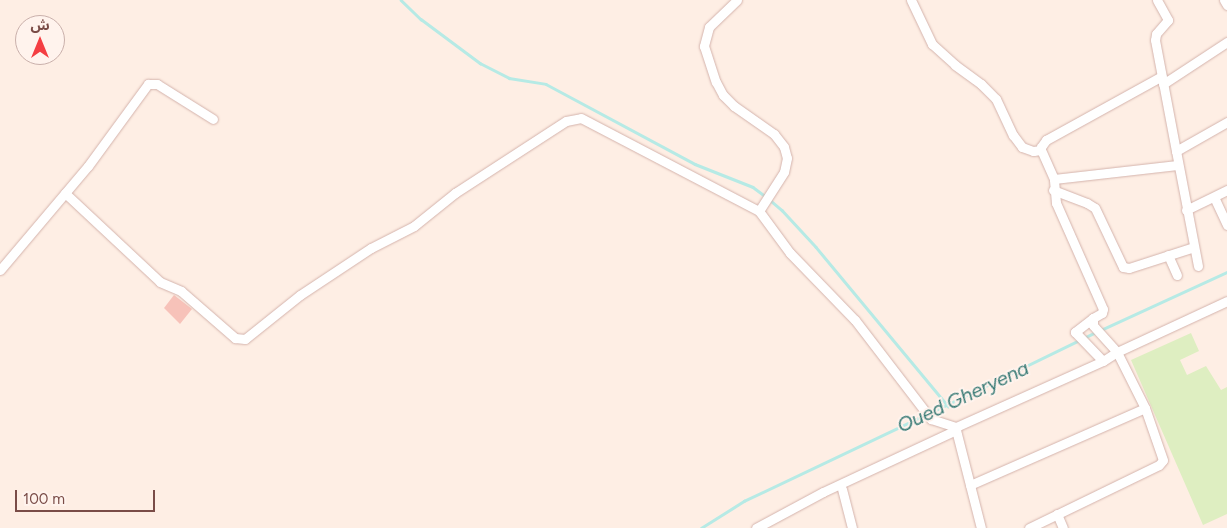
<!DOCTYPE html>
<meta charset="utf-8">
<style>
body{margin:0}
#map{position:relative;width:1227px;height:528px;overflow:hidden;background:#feeee4;font-family:Figtree,"Noto Sans Arabic",sans-serif}
div>[style]{position:absolute}
.green>*{inset:0;background:#deeec1}
.stream>*{height:2.5px;margin:-1.25px;padding:0 1.25px;transform-origin:1.25px;border-radius:1.25px;background:#b6eae5}
.building>*{inset:0;background:#f7c2b9}
.roads{filter:drop-shadow(0 0 1px #d4b3ac) drop-shadow(0 0 1px #d4b3ac)}
.street>*{height:9px;margin:-4.5px;padding:0 4.5px;transform-origin:4.5px;border-radius:4.5px;background:#fff}
span{translate:-50% -50%;white-space:nowrap;text-align:center;line-height:1.15;-webkit-text-stroke:4px #fff3ed;paint-order:stroke}
.water-label{font-size:20px;color:#367974;font-style:italic}
.north{position:absolute;left:15px;top:15px;width:50px;height:50px;box-sizing:border-box;background:#fff3ed;border:1px solid #cab0ab;border-radius:50%;rotate:0deg;font-size:14px;font-weight:700;line-height:20px;text-align:center;color:#7a4c47}
.north::after{content:'';display:block;margin:auto;width:18px;height:22px;background:#f43e42;clip-path:polygon(50% 0,100% 100%,50% 72%,0 100%)}
.scale{position:absolute;left:15px;top:490px;width:140px;height:22px;box-sizing:border-box;border:2px solid #7a4c47;border-top:0;padding-left:6px;font-size:15px;line-height:18px;white-space:nowrap;color:#7a4c47;-webkit-text-stroke:4px #fff3ed;paint-order:stroke}
</style>
<div id="map">
<div class="green">
<div style="clip-path:polygon(1191px 333px,1199px 351px,1180px 360px,1187px 375px,1206px 366px,1221px 390px,1227px 387px,1227px 514px,1203px 525px,1131px 360px)"></div>
</div>
<div class="stream">
<div style="left:401px;top:0;width:28px;rotate:44deg"></div>
<div style="left:421px;top:19px;width:74px;rotate:36.7deg"></div>
<div style="left:480px;top:63px;width:33px;rotate:27deg"></div>
<div style="left:509px;top:78px;width:37px;rotate:9deg"></div>
<div style="left:546px;top:84px;width:169px;rotate:28.2deg"></div>
<div style="left:695px;top:164px;width:62px;rotate:21.6deg"></div>
<div style="left:753px;top:187px;width:15px;rotate:37deg"></div>
<div style="left:770px;top:200px;width:16px;rotate:40deg"></div>
<div style="left:782px;top:210px;width:50px;rotate:47.4deg"></div>
<div style="left:816px;top:247px;width:207px;rotate:50.3deg"></div>
<div style="left:1101px;top:330px;width:139px;rotate:-24.7deg"></div>
<div style="left:930px;top:413px;width:185px;rotate:-26deg"></div>
<div style="left:701px;top:528px;width:51px;rotate:-32.1deg"></div>
<div style="left:744px;top:501px;width:200px;rotate:-25.4deg"></div>
</div>
<div class="building">
<div style="clip-path:polygon(174px 295px,192px 309px,180px 324px,164px 308px)"></div>
</div>
<div class="roads">
<div class="street">
<div style="left:737px;top:0;width:39px;rotate:136deg"></div>
<div style="left:709px;top:27px;width:20px;rotate:105deg"></div>
<div style="left:704px;top:46px;width:38px;rotate:72deg"></div>
<div style="left:716px;top:82px;width:15px;rotate:62deg"></div>
<div style="left:723px;top:95px;width:16px;rotate:45deg"></div>
<div style="left:734px;top:106px;width:49px;rotate:35deg"></div>
<div style="left:774px;top:134px;width:16px;rotate:52deg"></div>
<div style="left:784px;top:147px;width:11px;rotate:75deg"></div>
<div style="left:787px;top:158px;width:14px;rotate:102deg"></div>
<div style="left:784px;top:172px;width:46px;rotate:122.7deg"></div>
<div style="left:911px;top:0;width:49px;rotate:64.5deg"></div>
<div style="left:932px;top:44px;width:31px;rotate:42deg"></div>
<div style="left:955px;top:65px;width:32px;rotate:36deg"></div>
<div style="left:981px;top:84px;width:21px;rotate:45deg"></div>
<div style="left:996px;top:99px;width:40px;rotate:65deg"></div>
<div style="left:1013px;top:135px;width:15px;rotate:53deg"></div>
<div style="left:1022px;top:147px;width:12px;rotate:20deg"></div>
<div style="left:1033px;top:151px;width:8px;rotate:-7deg"></div>
<div style="left:1157px;top:0;width:23px;rotate:61deg"></div>
<div style="left:1168px;top:20px;width:18px;rotate:131deg"></div>
<div style="left:1156px;top:34px;width:6px;rotate:99deg"></div>
<div style="left:1155px;top:40px;width:113px;rotate:79.3deg"></div>
<div style="left:1224px;top:0;width:6px;rotate:59deg"></div>
<div style="left:1163px;top:84px;width:77px;rotate:-33.3deg"></div>
<div style="left:1054px;top:179px;width:32px;rotate:-114deg"></div>
<div style="left:1041px;top:150px;width:3px;rotate:-90deg"></div>
<div style="left:1041px;top:147px;width:9px;rotate:-54deg"></div>
<div style="left:1046px;top:140px;width:132px;rotate:-28.9deg"></div>
<div style="left:1053px;top:190px;width:36px;rotate:21deg"></div>
<div style="left:1087px;top:203px;width:9px;rotate:32deg"></div>
<div style="left:1095px;top:208px;width:65px;rotate:64.6deg"></div>
<div style="left:1123px;top:267px;width:6px;rotate:9deg"></div>
<div style="left:1129px;top:268px;width:68px;rotate:-17.9deg"></div>
<div style="left:65px;top:193px;width:130px;rotate:43.1deg"></div>
<div style="left:160px;top:282px;width:23px;rotate:23deg"></div>
<div style="left:181px;top:291px;width:72px;rotate:41deg"></div>
<div style="left:235px;top:338px;width:10px;rotate:6deg"></div>
<div style="left:245px;top:339px;width:70px;rotate:-38.7deg"></div>
<div style="left:300px;top:295px;width:85px;rotate:-33.5deg"></div>
<div style="left:371px;top:248px;width:48px;rotate:-27.1deg"></div>
<div style="left:414px;top:226px;width:53px;rotate:-38.8deg"></div>
<div style="left:455px;top:193px;width:132px;rotate:-33deg"></div>
<div style="left:566px;top:121px;width:15px;rotate:-11deg"></div>
<div style="left:581px;top:118px;width:201px;rotate:27.6deg"></div>
<div style="left:759px;top:211px;width:52px;rotate:53.6deg"></div>
<div style="left:790px;top:253px;width:93px;rotate:45.9deg"></div>
<div style="left:855px;top:320px;width:125px;rotate:52.5deg"></div>
<div style="left:931px;top:419px;width:26px;rotate:18deg"></div>
<div style="left:1214px;top:197px;width:31px;rotate:65deg"></div>
<div style="left:1186px;top:210px;width:46px;rotate:-26deg"></div>
<div style="left:1168px;top:255px;width:22px;rotate:66deg"></div>
<div style="left:1198px;top:266px;width:117px;rotate:-100.8deg"></div>
<div style="left:1176px;top:151px;width:59px;rotate:-29.6deg"></div>
<div style="left:0;top:270px;width:136px;rotate:-49.8deg"></div>
<div style="left:88px;top:166px;width:102px;rotate:-53.8deg"></div>
<div style="left:148px;top:84px;width:9px"></div>
<div style="left:157px;top:84px;width:66px;rotate:32deg"></div>
<div style="left:1093px;top:318px;width:23px;rotate:142deg"></div>
<div style="left:1075px;top:332px;width:40px;rotate:46deg"></div>
<div style="left:956px;top:430px;width:101px;rotate:75.7deg"></div>
<div style="left:970px;top:485px;width:191px;rotate:-23.7deg"></div>
<div style="left:842px;top:489px;width:40px;rotate:75.6deg"></div>
<div style="left:1057px;top:514px;width:15px;rotate:67deg"></div>
<div style="left:756px;top:528px;width:76px;rotate:-28.2deg"></div>
<div style="left:823px;top:492px;width:147px;rotate:-25deg"></div>
<div style="left:956px;top:430px;width:3px;rotate:-90deg"></div>
<div style="left:956px;top:427px;width:161px;rotate:-24.2deg"></div>
<div style="left:1103px;top:361px;width:17px;rotate:-33deg"></div>
<div style="left:1117px;top:352px;width:121px;rotate:-24.9deg"></div>
<div style="left:1029px;top:528px;width:144px;rotate:-25.9deg"></div>
<div style="left:1159px;top:465px;width:6px;rotate:-51deg"></div>
<div style="left:1163px;top:460px;width:55px;rotate:-109.1deg"></div>
<div style="left:1145px;top:408px;width:63px;rotate:-116.6deg"></div>
<div style="left:1117px;top:352px;width:36px;rotate:-132deg"></div>
<div style="left:1093px;top:325px;width:7px;rotate:-90deg"></div>
<div style="left:1093px;top:318px;width:10px;rotate:-29deg"></div>
<div style="left:1102px;top:313px;width:4px;rotate:-76deg"></div>
<div style="left:1103px;top:309px;width:116px;rotate:-113.9deg"></div>
<div style="left:1056px;top:203px;width:24px;rotate:-95deg"></div>
<div style="left:1054px;top:179px;width:124px;rotate:-6.5deg"></div>
</div>
</div>
<div class="water-label">
<span style="left:963px;top:397px;rotate:-25deg">Oued Gheryena</span>
</div>
<div class="north">ش</div>
<div class="scale">100 m</div>
</div>
